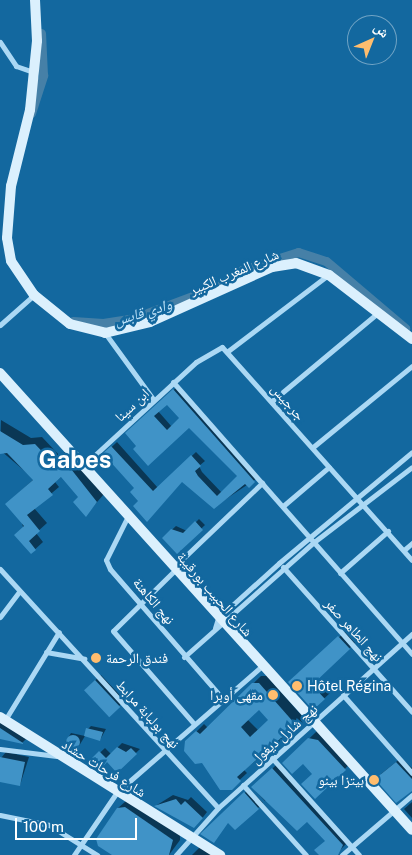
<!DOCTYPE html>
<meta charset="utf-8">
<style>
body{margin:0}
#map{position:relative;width:412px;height:855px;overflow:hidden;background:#13689f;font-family:"Public Sans","Noto Naskh Arabic",sans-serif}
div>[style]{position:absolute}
.shadow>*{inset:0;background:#0007;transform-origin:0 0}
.canal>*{height:9px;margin:-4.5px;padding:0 4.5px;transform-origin:4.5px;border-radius:4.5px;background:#4680a7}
.building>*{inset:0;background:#4093c7;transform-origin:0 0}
.round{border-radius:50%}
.street>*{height:5px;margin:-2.5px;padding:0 2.5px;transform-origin:2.5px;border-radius:2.5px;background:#abd8f4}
.secondary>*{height:10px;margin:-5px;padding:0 5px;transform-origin:5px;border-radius:5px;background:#dbf0fd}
.dots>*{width:14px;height:14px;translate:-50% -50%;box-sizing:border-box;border:2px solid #13689f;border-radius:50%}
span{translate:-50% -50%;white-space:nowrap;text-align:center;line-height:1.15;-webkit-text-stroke:5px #13689f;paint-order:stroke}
.street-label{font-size:14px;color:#fff}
.poi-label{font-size:14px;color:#fff}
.left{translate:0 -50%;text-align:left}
.right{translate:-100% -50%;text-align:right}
.water-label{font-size:15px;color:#c3e6fb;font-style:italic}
.town-label{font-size:24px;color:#fff;font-weight:700}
.north{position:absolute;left:347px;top:15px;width:50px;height:50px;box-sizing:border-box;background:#13689f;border:1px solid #71a4c5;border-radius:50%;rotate:44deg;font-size:14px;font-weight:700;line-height:20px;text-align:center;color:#fff}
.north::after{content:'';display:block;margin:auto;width:18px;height:22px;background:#ffbd6e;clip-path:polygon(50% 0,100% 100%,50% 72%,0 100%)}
.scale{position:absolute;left:15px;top:818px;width:122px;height:22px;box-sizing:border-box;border:2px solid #fff;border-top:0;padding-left:6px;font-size:15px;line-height:18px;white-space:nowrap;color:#fff;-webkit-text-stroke:4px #13689f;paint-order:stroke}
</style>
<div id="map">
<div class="shadow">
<div style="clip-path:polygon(evenodd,178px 386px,259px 477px,214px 507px,182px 481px,140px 501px,136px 488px,107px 456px,101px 457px,117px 442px,158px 488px,196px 452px,205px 461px,199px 466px,202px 472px,222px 493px,239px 476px,189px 426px,138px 446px,127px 433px,178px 386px,167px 403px,181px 418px,172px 427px,158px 411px,167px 403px)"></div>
<div style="clip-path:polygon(1px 420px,31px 438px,42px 437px,60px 456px,68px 449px,104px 494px,86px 515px,80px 497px,62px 476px,55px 482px,59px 487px,34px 508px,47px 523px,36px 533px,43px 542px,31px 553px,14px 497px,34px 479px,0 450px)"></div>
<div style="clip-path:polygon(199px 519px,205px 525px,177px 552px,163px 538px,176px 526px,187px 531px)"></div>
<div style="clip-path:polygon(345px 632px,355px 643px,317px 679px,330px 693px,313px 709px,295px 676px)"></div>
<div style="left:101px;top:675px;width:35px;height:21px;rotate:47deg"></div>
<div style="clip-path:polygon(evenodd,261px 676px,267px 676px,303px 717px,302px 724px,244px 770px,247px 773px,231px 788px,194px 734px,204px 724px,208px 728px,261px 676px,259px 708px,269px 720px,258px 730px,247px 719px,259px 708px)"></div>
<div style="clip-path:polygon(0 722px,26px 739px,22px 743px,0 738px)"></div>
<div style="clip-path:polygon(91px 726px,106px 729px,100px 740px,88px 729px)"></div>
<div style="clip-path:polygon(317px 731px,352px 762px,315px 797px,314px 773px,303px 762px,284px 763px)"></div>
<div style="clip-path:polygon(71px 733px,85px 736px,79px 746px,65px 743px)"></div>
<div style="clip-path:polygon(122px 743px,140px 749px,117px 771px,108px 761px,89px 763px,105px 748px,111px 754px)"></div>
<div style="clip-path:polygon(6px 752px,29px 757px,20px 785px,0 781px,1px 758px)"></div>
<div style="clip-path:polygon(401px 758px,412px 768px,412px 788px,381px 774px)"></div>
<div style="clip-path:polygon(277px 764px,348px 842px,335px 855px,321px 855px,326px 841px,307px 820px,268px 798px,265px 801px,253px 788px)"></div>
<div style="clip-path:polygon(249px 789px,263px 803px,258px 808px,202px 834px)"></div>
<div style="clip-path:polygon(173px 795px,188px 800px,191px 797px,207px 812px,200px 821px,157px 805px)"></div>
<div style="clip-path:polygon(126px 801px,180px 832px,180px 840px,169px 855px,115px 855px,118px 808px)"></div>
<div style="clip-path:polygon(412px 802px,412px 818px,404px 809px)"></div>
<div style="clip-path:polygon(201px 846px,218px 855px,192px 855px)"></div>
</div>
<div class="canal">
<div style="left:31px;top:113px;width:40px;rotate:-72deg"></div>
<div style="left:43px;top:75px;width:42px;rotate:-92.7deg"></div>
<div style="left:73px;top:321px;width:30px;rotate:4deg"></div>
<div style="left:103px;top:323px;width:31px;rotate:-9deg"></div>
<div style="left:134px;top:318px;width:91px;rotate:-20.6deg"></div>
<div style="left:219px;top:286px;width:28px;rotate:-35deg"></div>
<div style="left:242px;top:270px;width:59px;rotate:-17.8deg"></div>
<div style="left:298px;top:252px;width:29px;rotate:18deg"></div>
<div style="left:326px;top:261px;width:104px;rotate:40.3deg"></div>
</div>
<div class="building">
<div style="clip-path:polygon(evenodd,173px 389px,255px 482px,249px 488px,245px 484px,214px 509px,182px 482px,147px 522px,133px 506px,138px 501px,130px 492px,134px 488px,107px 458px,103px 462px,99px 457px,111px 446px,153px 491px,191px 455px,201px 466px,195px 471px,198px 476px,217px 496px,237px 476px,189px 428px,148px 466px,133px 449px,136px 446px,125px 433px,173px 389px,167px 405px,179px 418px,167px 430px,154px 416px,167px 405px)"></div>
<div style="clip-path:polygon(0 431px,23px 445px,35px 444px,52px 462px,60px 455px,97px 502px,86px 517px,73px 502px,78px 497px,61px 477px,48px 489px,53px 495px,27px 515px,40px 531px,29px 541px,36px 550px,31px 554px,14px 535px,24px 526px,5px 504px,33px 480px,7px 453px,0 454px)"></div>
<div style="clip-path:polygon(195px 521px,203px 530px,177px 554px,162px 538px,171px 529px,183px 533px)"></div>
<div style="clip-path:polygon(338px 636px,350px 649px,312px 685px,325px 699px,313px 710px,288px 682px)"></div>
<div style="left:95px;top:680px;width:37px;height:15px;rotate:47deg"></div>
<div style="clip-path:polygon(evenodd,252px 683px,259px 683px,296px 725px,295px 733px,281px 738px,237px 777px,241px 781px,232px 790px,220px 790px,202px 763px,195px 764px,184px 751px,185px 741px,196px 731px,200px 734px,252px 683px,259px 710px,268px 720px,250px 737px,241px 727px,259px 710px)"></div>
<div style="clip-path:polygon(0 728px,23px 743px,23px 744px,0 739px)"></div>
<div style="clip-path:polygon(86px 728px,103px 732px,100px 741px,84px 736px)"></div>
<div class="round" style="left:66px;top:735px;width:14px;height:14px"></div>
<div style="clip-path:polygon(308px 738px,318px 740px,346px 770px,315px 799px,301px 784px,312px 774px,303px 764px,292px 774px,282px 763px)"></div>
<div style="clip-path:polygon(117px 747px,126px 752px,131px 748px,137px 754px,117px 773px,107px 762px,99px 771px,87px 763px,99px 751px,106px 758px)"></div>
<div style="clip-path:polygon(0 757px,25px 762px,20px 786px,0 782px)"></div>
<div style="clip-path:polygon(396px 762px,412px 779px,412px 791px,396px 803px,375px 779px)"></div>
<div style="clip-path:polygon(272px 768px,343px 845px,338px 855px,319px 855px,314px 850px,325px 841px,307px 822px,297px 831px,251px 787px)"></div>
<div style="clip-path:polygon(244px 792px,259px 809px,235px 830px,228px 823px,214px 843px,200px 834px)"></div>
<div style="clip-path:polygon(176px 799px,181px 805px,185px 801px,203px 818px,194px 828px,154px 806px)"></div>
<div style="clip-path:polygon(125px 807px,173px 840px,169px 855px,112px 855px,98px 846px,96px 839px,117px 808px)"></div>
</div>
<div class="street">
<div style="left:0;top:42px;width:29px;rotate:56deg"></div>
<div style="left:16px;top:66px;width:18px;rotate:19deg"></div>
<div style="left:0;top:325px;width:45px;rotate:-41.4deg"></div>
<div style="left:105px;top:333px;width:82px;rotate:54deg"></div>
<div style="left:228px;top:351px;width:126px;rotate:-37.2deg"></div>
<div style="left:173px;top:382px;width:362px;rotate:48.7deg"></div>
<div style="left:272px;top:401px;width:139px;rotate:-39.8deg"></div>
<div style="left:313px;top:447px;width:128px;rotate:-39.3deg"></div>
<div style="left:84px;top:465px;width:152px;rotate:-42.6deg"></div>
<div style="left:196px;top:362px;width:30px;rotate:-30deg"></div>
<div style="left:222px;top:347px;width:285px;rotate:48.3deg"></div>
<div style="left:283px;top:506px;width:60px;rotate:-40.3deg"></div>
<div style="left:129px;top:514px;width:51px;rotate:116.6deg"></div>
<div style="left:106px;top:560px;width:10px;rotate:66deg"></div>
<div style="left:110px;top:569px;width:174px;rotate:49deg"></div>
<div style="left:404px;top:550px;width:11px;rotate:-41deg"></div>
<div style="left:174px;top:567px;width:122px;rotate:-43.7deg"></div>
<div style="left:283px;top:567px;width:194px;rotate:48.3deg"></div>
<div style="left:0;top:569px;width:323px;rotate:47.6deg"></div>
<div style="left:176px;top:569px;width:88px;rotate:135.5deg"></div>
<div style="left:113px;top:631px;width:123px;rotate:48.9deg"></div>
<div style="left:340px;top:573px;width:64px;rotate:-41.2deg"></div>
<div style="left:0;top:617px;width:31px;rotate:-53deg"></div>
<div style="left:215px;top:628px;width:10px;rotate:-73deg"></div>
<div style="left:218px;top:618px;width:82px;rotate:-42deg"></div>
<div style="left:279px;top:563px;width:173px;rotate:-39.8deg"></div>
<div style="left:46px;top:652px;width:39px;rotate:10deg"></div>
<div style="left:184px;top:657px;width:174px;rotate:-41.5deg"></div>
<div style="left:314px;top:542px;width:123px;rotate:-37.4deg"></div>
<div style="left:343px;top:695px;width:104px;rotate:48.5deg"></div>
<div style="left:5px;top:720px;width:103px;rotate:-58.5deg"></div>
<div style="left:0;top:749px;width:57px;rotate:7deg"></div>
<div style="left:272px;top:758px;width:130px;rotate:48.1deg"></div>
<div style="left:243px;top:785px;width:94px;rotate:48deg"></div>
<div style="left:0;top:815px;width:50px;rotate:11.5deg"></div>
<div style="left:49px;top:825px;width:57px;rotate:32deg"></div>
<div style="left:74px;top:855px;width:76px;rotate:-55.7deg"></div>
<div style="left:117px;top:792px;width:191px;rotate:-41deg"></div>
<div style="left:176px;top:855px;width:63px;rotate:-48.2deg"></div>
<div style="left:218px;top:808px;width:261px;rotate:-41.9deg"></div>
<div style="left:342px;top:855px;width:92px;rotate:-40.6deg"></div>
</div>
<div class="secondary">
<div style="left:35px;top:0;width:41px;rotate:87.2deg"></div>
<div style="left:37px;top:41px;width:69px;rotate:95.8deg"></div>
<div style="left:30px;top:110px;width:78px;rotate:104deg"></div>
<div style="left:11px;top:186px;width:52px;rotate:94.4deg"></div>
<div style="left:7px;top:238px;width:23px;rotate:80deg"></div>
<div style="left:11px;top:261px;width:41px;rotate:55.9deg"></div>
<div style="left:34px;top:295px;width:46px;rotate:38.9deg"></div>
<div style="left:70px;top:324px;width:36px;rotate:14deg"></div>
<div style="left:105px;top:333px;width:46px;rotate:-13.7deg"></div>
<div style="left:150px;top:322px;width:134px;rotate:-24.3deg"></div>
<div style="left:272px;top:267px;width:24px;rotate:-9deg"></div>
<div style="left:296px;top:263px;width:35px;rotate:20deg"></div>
<div style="left:329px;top:275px;width:105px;rotate:37.6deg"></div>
<div style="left:0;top:373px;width:615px;rotate:47.96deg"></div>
<div style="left:0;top:717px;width:260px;rotate:32.1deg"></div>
</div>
<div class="dots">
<div style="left:96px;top:658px;background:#ffbd6e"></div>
<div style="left:297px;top:686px;background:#ffbd6e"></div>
<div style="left:273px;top:695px;background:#ffbd6e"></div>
<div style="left:374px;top:780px;background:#ffbd6e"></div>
</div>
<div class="street-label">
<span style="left:234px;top:272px;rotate:-23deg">شارع المغرب الكبير</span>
<span style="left:288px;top:402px;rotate:49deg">جرجيس</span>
<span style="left:132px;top:405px;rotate:-43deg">ابن سينا</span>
<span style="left:215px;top:594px;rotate:49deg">شارع الحبيب بورقيبة</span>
<span style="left:154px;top:601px;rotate:50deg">نهج الكاهنة</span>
<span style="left:354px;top:630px;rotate:48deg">نهج الطاهر صفر</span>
<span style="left:148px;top:714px;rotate:48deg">نهج بولبابة مرابط</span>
<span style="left:284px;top:734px;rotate:-41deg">نهج شارل ديغول</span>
<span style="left:104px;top:768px;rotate:32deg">شارع فرحات حشاد</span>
</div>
<div class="poi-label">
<span class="left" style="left:106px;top:658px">فندق الرحمة</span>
<span class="left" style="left:307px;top:686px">Hôtel Régina</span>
<span class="right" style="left:263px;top:695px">مقهى أوبرا</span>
<span class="right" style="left:364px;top:780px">بيتزا بينو</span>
</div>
<div class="water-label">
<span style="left:143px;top:312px;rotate:-17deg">وادي قابس</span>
</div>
<div class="town-label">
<span style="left:75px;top:460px">Gabes</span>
</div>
<div class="north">ش</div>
<div class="scale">100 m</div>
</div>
